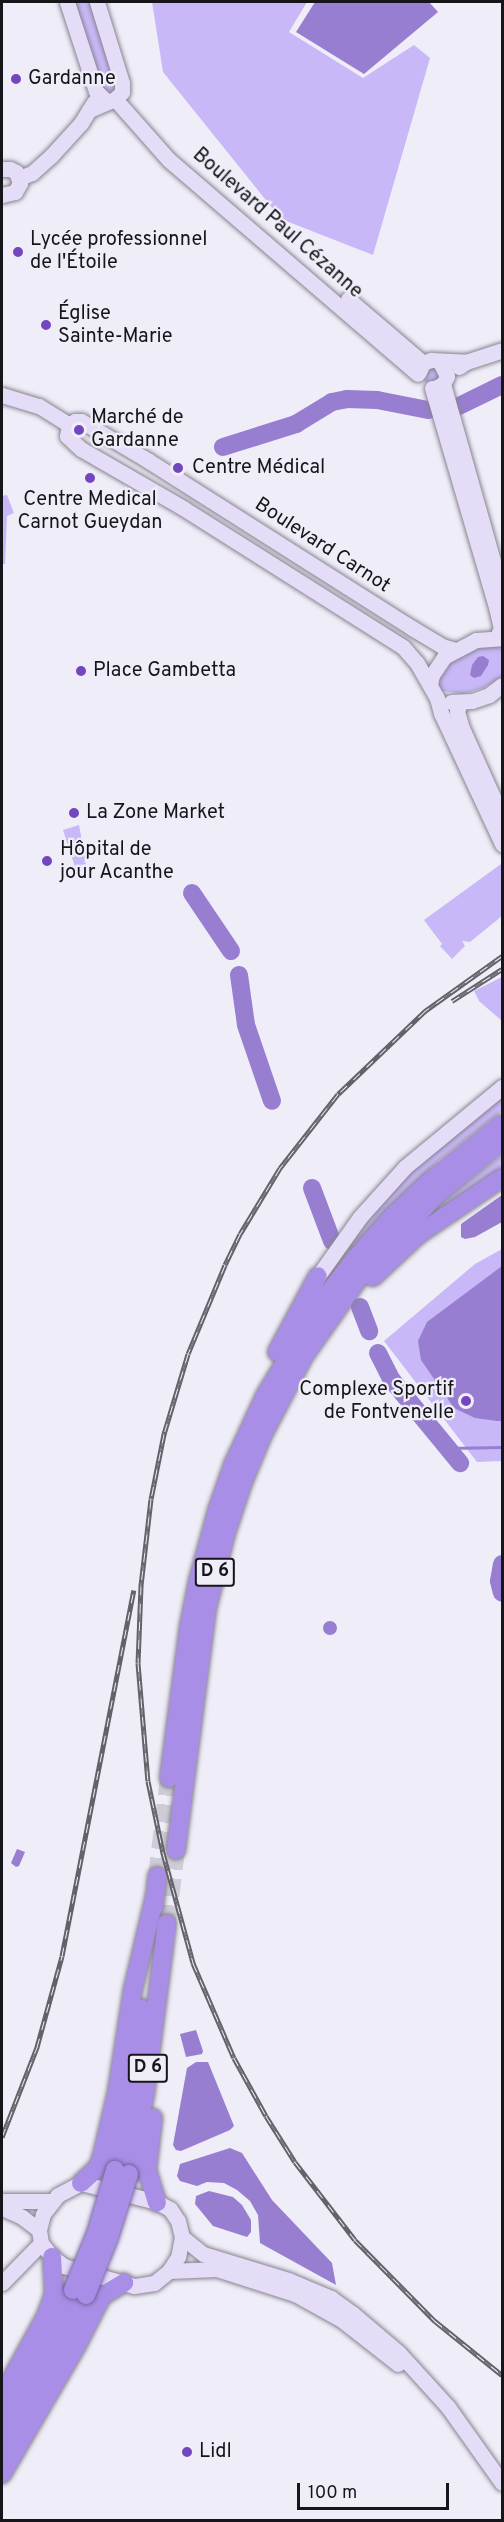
<!DOCTYPE html>
<meta charset="utf-8">
<style>
body{margin:0}
#map{position:relative;width:504px;height:2522px;overflow:hidden;background:#efedf8;font-family:Overpass,sans-serif}
div>[style]{position:absolute}
.green>*{inset:0;background:#c9b8f8}
.water>*{inset:0;background:#977ed0}
.round{border-radius:50%}
.stream>*{height:3px;margin:-1.5px;padding:0 1.5px;transform-origin:1.5px;border-radius:1.5px;background:#977ed0}
.river>*{height:18px;margin:-9px;padding:0 9px;transform-origin:9px;border-radius:9px;background:#977ed0}
.highway-tunnel>*{height:18px;margin-top:-9px;transform-origin:0;background:repeating-linear-gradient(90deg,#cecdd7 0 18px,transparent 0 27px)}
.roads{filter:drop-shadow(0 0 2px #87848f) drop-shadow(0 0 2px #87848f)}
.secondary>*{height:15px;margin:-7.5px;padding:0 7.5px;transform-origin:7.5px;border-radius:7.5px;background:#e5ddf8}
.highway>*{height:18px;margin:-9px;padding:0 9px;transform-origin:9px;border-radius:9px;background:#a98ee7}
.rail>*{height:5px;margin-top:-2.5px;transform-origin:0;background:repeating-linear-gradient(90deg,#efedf8 0 9px,#636268 0 18px);box-sizing:border-box;border-block:2px solid #636268}
.bridges{filter:drop-shadow(0 0 2px #76649f) drop-shadow(0 0 2px #76649f)}
.highway-bridge>*{height:18px;margin:-9px;padding:0 9px;transform-origin:9px;border-radius:9px;background:#a98ee7}
.dots>*{width:16px;height:16px;translate:-50% -50%;box-sizing:border-box;border:3px solid #efedf8;border-radius:50%}
span{translate:-50% -50%;white-space:nowrap;text-align:center;line-height:1.15;-webkit-text-stroke:4.5px #efedf8;paint-order:stroke}
.shield-label span{padding:2px 4px;background:#efedf8;border:2px solid;border-radius:4px;-webkit-text-stroke-width:0}
.shield-label{font-size:18px;color:#161519;font-weight:700}
.poi-label{font-size:20px;color:#161519}
.left{translate:0 -50%;text-align:left}
.right{translate:-100% -50%;text-align:right}
.street-label{font-size:20px;color:#161519}
.frame{position:absolute;inset:0;border:3px solid #161519;pointer-events:none}
.scale{position:absolute;left:297px;top:2483px;width:152px;height:27px;box-sizing:border-box;border:3px solid #161519;border-top:0;padding-left:8px;font-size:18px;line-height:21px;white-space:nowrap;color:#161519;-webkit-text-stroke:4px #efedf8;paint-order:stroke}
</style>
<div id="map">
<div class="green">
<div style="clip-path:polygon(73px 2px,91px 2px,117px 88px,112px 92px,102px 91px)"></div>
<div style="clip-path:polygon(152px 2px,307px 2px,289px 32px,363px 78px,414px 45px,430px 58px,373px 255px,281px 219px,163px 72px)"></div>
<div style="clip-path:polygon(433px 364px,442px 377px,428px 384px,423px 380px,422px 371px)"></div>
<div style="clip-path:polygon(7px 495px,14px 513px,7px 516px,5px 564px,2px 564px,2px 496px)"></div>
<div style="clip-path:polygon(483px 646px,502px 646px,501px 678px,483px 688px,463px 694px,441px 691px,438px 685px,439px 678px,445px 666px,462px 654px)"></div>
<div style="clip-path:polygon(79px 825px,86px 864px,75px 867px,63px 830px)"></div>
<div style="clip-path:polygon(501px 864px,502px 916px,470px 942px,462px 941px,465px 946px,452px 959px,440px 946px,442px 944px,424px 920px)"></div>
<div style="clip-path:polygon(502px 977px,502px 1021px,479px 1001px,474px 991px)"></div>
<div style="clip-path:polygon(502px 1096px,502px 1111px,438px 1161px,371px 1227px,351px 1251px,348px 1248px,392px 1189px,446px 1139px)"></div>
<div style="clip-path:polygon(502px 1155px,502px 1173px,407px 1238px,443px 1201px)"></div>
<div style="clip-path:polygon(502px 1249px,502px 1461px,477px 1462px,384px 1341px,475px 1264px)"></div>
</div>
<div class="water">
<div style="clip-path:polygon(315px 2px,429px 2px,438px 12px,364px 74px,296px 32px)"></div>
<div style="clip-path:polygon(483px 656px,489px 660px,488px 665px,481px 676px,474px 678px,470px 675px,472px 665px,478px 657px)"></div>
<div style="clip-path:polygon(502px 1195px,502px 1222px,475px 1237px,465px 1239px,461px 1237px,461px 1224px)"></div>
<div style="clip-path:polygon(502px 1266px,502px 1421px,497px 1421px,475px 1418px,454px 1408px,421px 1360px,418px 1341px,427px 1322px)"></div>
<div class="round" style="left:323px;top:1621px;width:14px;height:14px"></div>
<div style="clip-path:polygon(17px 1849px,25px 1852px,19px 1866px,16px 1867px,11px 1863px)"></div>
<div style="clip-path:polygon(196px 2030px,203px 2051px,202px 2054px,186px 2057px,180px 2034px)"></div>
<div style="clip-path:polygon(196px 2062px,208px 2062px,234px 2126px,230px 2130px,181px 2151px,176px 2150px,173px 2145px,187px 2068px)"></div>
<div style="clip-path:polygon(230px 2148px,242px 2153px,272px 2200px,332px 2263px,336px 2285px,260px 2243px,258px 2215px,250px 2201px,237px 2190px,224px 2183px,207px 2182px,197px 2186px,180px 2181px,177px 2176px,180px 2164px)"></div>
<div style="clip-path:polygon(209px 2191px,233px 2197px,242px 2205px,251px 2220px,251px 2232px,247px 2237px,213px 2226px,195px 2204px,196px 2196px)"></div>
</div>
<div class="stream">
<div style="left:447px;top:1448px;width:55px;rotate:-1deg"></div>
</div>
<div class="river">
<div style="left:459px;top:406px;width:48px;rotate:-26deg"></div>
<div style="left:223px;top:447px;width:77px;rotate:-17.5deg"></div>
<div style="left:296px;top:424px;width:42px;rotate:-31.4deg"></div>
<div style="left:332px;top:402px;width:15px;rotate:-11deg"></div>
<div style="left:347px;top:399px;width:30px;rotate:2deg"></div>
<div style="left:377px;top:400px;width:52px;rotate:11.1deg"></div>
<div style="left:192px;top:893px;width:70px;rotate:56.1deg"></div>
<div style="left:239px;top:975px;width:50px;rotate:82deg"></div>
<div style="left:246px;top:1025px;width:80px;rotate:71.1deg"></div>
<div style="left:312px;top:1188px;width:57px;rotate:69.3deg"></div>
<div style="left:360px;top:1307px;width:26px;rotate:69deg"></div>
<div style="left:378px;top:1353px;width:29px;rotate:63deg"></div>
<div style="left:391px;top:1379px;width:109px;rotate:50.6deg"></div>
<div style="left:502px;top:1564px;width:17px;rotate:100deg"></div>
<div style="left:499px;top:1581px;width:12px;rotate:76deg"></div>
</div>
<div class="highway-tunnel">
<div style="left:157px;top:1876px;width:99px;rotate:-83deg"></div>
<div style="left:167px;top:1923px;width:74px;rotate:-83deg"></div>
</div>
<div class="roads">
<div class="secondary">
<div style="left:67px;top:2px;width:94px;rotate:72deg"></div>
<div style="left:96px;top:91px;width:14px;rotate:45deg"></div>
<div style="left:115px;top:99px;width:81px;rotate:48.5deg"></div>
<div style="left:169px;top:160px;width:328px;rotate:40.7deg"></div>
<div style="left:89px;top:110px;width:28px;rotate:-23deg"></div>
<div style="left:115px;top:99px;width:10px;rotate:-45deg"></div>
<div style="left:122px;top:92px;width:9px;rotate:-90deg"></div>
<div style="left:122px;top:83px;width:85px;rotate:-107.2deg"></div>
<div style="left:2px;top:169px;width:8px"></div>
<div style="left:10px;top:169px;width:7px;rotate:27deg"></div>
<div style="left:16px;top:172px;width:12px;rotate:70deg"></div>
<div style="left:20px;top:183px;width:10px;rotate:119deg"></div>
<div style="left:15px;top:192px;width:13px;rotate:167deg"></div>
<div style="left:20px;top:178px;width:13px;rotate:-23deg"></div>
<div style="left:32px;top:173px;width:25px;rotate:-42deg"></div>
<div style="left:51px;top:156px;width:45px;rotate:-47.7deg"></div>
<div style="left:81px;top:123px;width:25px;rotate:-58deg"></div>
<div style="left:348px;top:299px;width:99px;rotate:40.5deg"></div>
<div style="left:459px;top:367px;width:9px;rotate:-36deg"></div>
<div style="left:466px;top:362px;width:38px;rotate:-18deg"></div>
<div style="left:419px;top:372px;width:10px;rotate:-66deg"></div>
<div style="left:423px;top:363px;width:9px;rotate:-21deg"></div>
<div style="left:431px;top:360px;width:35px;rotate:3deg"></div>
<div style="left:443px;top:384px;width:216px;rotate:74.2deg"></div>
<div style="left:432px;top:388px;width:228px;rotate:73.7deg"></div>
<div style="left:496px;top:607px;width:22px;rotate:77deg"></div>
<div style="left:501px;top:628px;width:10px;rotate:114deg"></div>
<div style="left:435px;top:388px;width:9px;rotate:-27deg"></div>
<div style="left:443px;top:384px;width:9px;rotate:-63deg"></div>
<div style="left:447px;top:376px;width:16px;rotate:-117deg"></div>
<div style="left:2px;top:395px;width:39px;rotate:17deg"></div>
<div style="left:39px;top:406px;width:36px;rotate:32deg"></div>
<div style="left:455px;top:650px;width:14px;rotate:-163deg"></div>
<div style="left:442px;top:646px;width:35px;rotate:-149deg"></div>
<div style="left:412px;top:628px;width:312px;rotate:-147.6deg"></div>
<div style="left:149px;top:461px;width:79px;rotate:-149.5deg"></div>
<div style="left:81px;top:421px;width:6px;rotate:180deg"></div>
<div style="left:75px;top:421px;width:7px;rotate:146deg"></div>
<div style="left:69px;top:425px;width:11px;rotate:100deg"></div>
<div style="left:67px;top:436px;width:19px;rotate:43deg"></div>
<div style="left:81px;top:449px;width:118px;rotate:30deg"></div>
<div style="left:183px;top:508px;width:260px;rotate:32.3deg"></div>
<div style="left:403px;top:647px;width:21px;rotate:49deg"></div>
<div style="left:417px;top:663px;width:40px;rotate:60.3deg"></div>
<div style="left:437px;top:698px;width:16px;rotate:75deg"></div>
<div style="left:441px;top:713px;width:145px;rotate:65deg"></div>
<div style="left:430px;top:685px;width:10px;rotate:-79deg"></div>
<div style="left:432px;top:675px;width:22px;rotate:-56deg"></div>
<div style="left:444px;top:657px;width:36px;rotate:-28deg"></div>
<div style="left:476px;top:640px;width:26px;rotate:-4deg"></div>
<div style="left:451px;top:702px;width:21px;rotate:-3deg"></div>
<div style="left:472px;top:701px;width:18px;rotate:-19deg"></div>
<div style="left:489px;top:695px;width:16px;rotate:-38deg"></div>
<div style="left:460px;top:703px;width:9px;rotate:111deg"></div>
<div style="left:457px;top:711px;width:18px;rotate:74deg"></div>
<div style="left:462px;top:728px;width:98px;rotate:65.8deg"></div>
<div style="left:318px;top:1276px;width:72px;rotate:-54.6deg"></div>
<div style="left:360px;top:1217px;width:67px;rotate:-48deg"></div>
<div style="left:405px;top:1167px;width:126px;rotate:-39.5deg"></div>
<div style="left:81px;top:2183px;width:78px;rotate:14deg"></div>
<div style="left:157px;top:2202px;width:15px;rotate:28deg"></div>
<div style="left:170px;top:2209px;width:14px;rotate:56deg"></div>
<div style="left:178px;top:2221px;width:16px;rotate:76deg"></div>
<div style="left:182px;top:2237px;width:20px;rotate:101deg"></div>
<div style="left:178px;top:2257px;width:17px;rotate:123deg"></div>
<div style="left:169px;top:2271px;width:19px;rotate:141deg"></div>
<div style="left:154px;top:2283px;width:20px;rotate:171deg"></div>
<div style="left:134px;top:2286px;width:73px;rotate:-164.1deg"></div>
<div style="left:64px;top:2266px;width:15px;rotate:-143deg"></div>
<div style="left:52px;top:2257px;width:18px;rotate:-128deg"></div>
<div style="left:41px;top:2243px;width:13px;rotate:-99deg"></div>
<div style="left:39px;top:2230px;width:16px;rotate:-76deg"></div>
<div style="left:43px;top:2214px;width:24px;rotate:-52deg"></div>
<div style="left:58px;top:2195px;width:26px;rotate:-28deg"></div>
<div style="left:2px;top:2201px;width:49px"></div>
<div style="left:2px;top:2208px;width:22px;rotate:24deg"></div>
<div style="left:22px;top:2217px;width:21px;rotate:37deg"></div>
<div style="left:182px;top:2237px;width:27px;rotate:39deg"></div>
<div style="left:203px;top:2254px;width:89px;rotate:17deg"></div>
<div style="left:288px;top:2280px;width:47px;rotate:22.7deg"></div>
<div style="left:331px;top:2298px;width:27px;rotate:36deg"></div>
<div style="left:353px;top:2314px;width:60px;rotate:40.3deg"></div>
<div style="left:399px;top:2353px;width:73px;rotate:47.8deg"></div>
<div style="left:448px;top:2407px;width:93px;rotate:54.6deg"></div>
<div style="left:169px;top:2271px;width:48px;rotate:-2.4deg"></div>
<div style="left:217px;top:2269px;width:82px;rotate:17.8deg"></div>
<div style="left:295px;top:2294px;width:54px;rotate:29deg"></div>
<div style="left:342px;top:2320px;width:71px;rotate:38.2deg"></div>
<div style="left:2px;top:2283px;width:56px;rotate:-45.7deg"></div>
</div>
<div class="highway">
<div style="left:373px;top:1277px;width:63px;rotate:-43.1deg"></div>
<div style="left:419px;top:1234px;width:100px;rotate:-34deg"></div>
<div style="left:277px;top:1352px;width:86px;rotate:-61.7deg"></div>
<div style="left:169px;top:1778px;width:153px;rotate:-82.5deg"></div>
<div style="left:189px;top:1626px;width:46px;rotate:-78.7deg"></div>
<div style="left:198px;top:1581px;width:73px;rotate:-74.8deg"></div>
<div style="left:217px;top:1511px;width:49px;rotate:-70.8deg"></div>
<div style="left:233px;top:1465px;width:76px;rotate:-65.1deg"></div>
<div style="left:265px;top:1396px;width:105px;rotate:-59deg"></div>
<div style="left:319px;top:1306px;width:58px;rotate:-52.7deg"></div>
<div style="left:354px;top:1260px;width:57px;rotate:-48.5deg"></div>
<div style="left:392px;top:1217px;width:51px;rotate:-43.4deg"></div>
<div style="left:429px;top:1182px;width:93px;rotate:-38.5deg"></div>
<div style="left:176px;top:1850px;width:244px;rotate:-82.7deg"></div>
<div style="left:207px;top:1608px;width:77px;rotate:-75.8deg"></div>
<div style="left:226px;top:1533px;width:54px;rotate:-71.6deg"></div>
<div style="left:243px;top:1482px;width:52px;rotate:-67.4deg"></div>
<div style="left:263px;top:1434px;width:88px;rotate:-62.3deg"></div>
<div style="left:304px;top:1356px;width:104px;rotate:-54.8deg"></div>
<div style="left:364px;top:1271px;width:106px;rotate:-46.5deg"></div>
<div style="left:437px;top:1194px;width:84px;rotate:-39.2deg"></div>
<div style="left:154px;top:1907px;width:31px;rotate:-84deg"></div>
<div style="left:153px;top:2118px;width:52px;rotate:96.6deg"></div>
<div style="left:147px;top:2170px;width:34px;rotate:73deg"></div>
<div style="left:115px;top:2170px;width:81px;rotate:-77.9deg"></div>
<div style="left:132px;top:2091px;width:83px;rotate:-83deg"></div>
<div style="left:129px;top:2174px;width:82px;rotate:-78.7deg"></div>
<div style="left:145px;top:2094px;width:172px;rotate:-82.7deg"></div>
<div style="left:81px;top:2183px;width:23px;rotate:-43deg"></div>
<div style="left:98px;top:2167px;width:12px;rotate:-70deg"></div>
<div style="left:102px;top:2156px;width:66px;rotate:-76.8deg"></div>
<div style="left:117px;top:2092px;width:104px;rotate:-81.2deg"></div>
<div style="left:133px;top:1989px;width:96px;rotate:-76.7deg"></div>
<div style="left:2px;top:2396px;width:91px;rotate:-61.2deg"></div>
<div style="left:46px;top:2316px;width:23px;rotate:-70deg"></div>
<div style="left:54px;top:2294px;width:37px;rotate:-93deg"></div>
<div style="left:2px;top:2420px;width:71px;rotate:-59.5deg"></div>
<div style="left:38px;top:2359px;width:77px;rotate:-63.1deg"></div>
<div style="left:2px;top:2448px;width:83px;rotate:-59.7deg"></div>
<div style="left:44px;top:2376px;width:91px;rotate:-62.6deg"></div>
<div style="left:2px;top:2474px;width:147px;rotate:-59.8deg"></div>
<div style="left:76px;top:2347px;width:57px;rotate:-63deg"></div>
<div style="left:102px;top:2296px;width:26px;rotate:-31deg"></div>
</div>
</div>
<div class="rail">
<div style="left:502px;top:956px;width:95px;rotate:144.5deg"></div>
<div style="left:425px;top:1011px;width:120px;rotate:136.3deg"></div>
<div style="left:338px;top:1094px;width:94px;rotate:128.1deg"></div>
<div style="left:280px;top:1168px;width:77px;rotate:121.2deg"></div>
<div style="left:240px;top:1234px;width:34px;rotate:116deg"></div>
<div style="left:225px;top:1265px;width:96px;rotate:112.6deg"></div>
<div style="left:188px;top:1354px;width:84px;rotate:106.7deg"></div>
<div style="left:164px;top:1434px;width:66px;rotate:101.3deg"></div>
<div style="left:151px;top:1499px;width:88px;rotate:96.6deg"></div>
<div style="left:141px;top:1586px;width:77px;rotate:92.2deg"></div>
<div style="left:138px;top:1663px;width:118px;rotate:85.2deg"></div>
<div style="left:148px;top:1781px;width:74px;rotate:78.2deg"></div>
<div style="left:163px;top:1853px;width:114px;rotate:74.7deg"></div>
<div style="left:193px;top:1963px;width:103px;rotate:66.7deg"></div>
<div style="left:234px;top:2058px;width:66px;rotate:61.1deg"></div>
<div style="left:266px;top:2116px;width:54px;rotate:57.8deg"></div>
<div style="left:295px;top:2162px;width:98px;rotate:52.4deg"></div>
<div style="left:355px;top:2240px;width:114px;rotate:45.4deg"></div>
<div style="left:435px;top:2321px;width:86px;rotate:38.9deg"></div>
<div style="left:452px;top:1001px;width:59px;rotate:-32.6deg"></div>
<div style="left:2px;top:2137px;width:97px;rotate:-68.7deg"></div>
<div style="left:37px;top:2047px;width:94px;rotate:-74.6deg"></div>
<div style="left:62px;top:1956px;width:373px;rotate:-78.9deg"></div>
</div>
<div class="bridges">
<div class="highway-bridge">
<div style="left:73px;top:2290px;width:61px;rotate:-67.7deg"></div>
<div style="left:96px;top:2234px;width:67px;rotate:-73.5deg"></div>
<div style="left:86px;top:2295px;width:62px;rotate:-68.4deg"></div>
<div style="left:109px;top:2237px;width:66px;rotate:-72.4deg"></div>
</div>
</div>
<div class="dots">
<div style="left:16px;top:79px;background:#7346be"></div>
<div style="left:18px;top:252px;background:#7346be"></div>
<div style="left:46px;top:325px;background:#7346be"></div>
<div style="left:79px;top:430px;background:#7346be"></div>
<div style="left:178px;top:468px;background:#7346be"></div>
<div style="left:90px;top:478px;background:#7346be"></div>
<div style="left:81px;top:671px;background:#7346be"></div>
<div style="left:74px;top:813px;background:#7346be"></div>
<div style="left:47px;top:861px;background:#7346be"></div>
<div style="left:466px;top:1401px;background:#7346be"></div>
<div style="left:187px;top:2452px;background:#7346be"></div>
</div>
<div class="shield-label">
<span style="left:215px;top:1572px">D 6</span>
<span style="left:148px;top:2068px">D 6</span>
</div>
<div class="poi-label">
<span class="left" style="left:28px;top:79px">Gardanne</span>
<span class="left" style="left:30px;top:252px">Lycée professionnel<br>de l'Étoile</span>
<span class="left" style="left:58px;top:326px">Église<br>Sainte-Marie</span>
<span class="left" style="left:91px;top:430px">Marché de<br>Gardanne</span>
<span class="left" style="left:192px;top:468px">Centre Médical</span>
<span style="left:90px;top:512px">Centre Medical<br>Carnot Gueydan</span>
<span class="left" style="left:93px;top:671px">Place Gambetta</span>
<span class="left" style="left:86px;top:813px">La Zone Market</span>
<span class="left" style="left:60px;top:862px">Hôpital de<br>jour Acanthe</span>
<span class="right" style="left:454px;top:1402px">Complexe Sportif<br>de Fontvenelle</span>
<span class="left" style="left:199px;top:2452px">Lidl</span>
</div>
<div class="street-label">
<span style="left:277px;top:224px;rotate:41deg">Boulevard Paul Cézanne</span>
<span style="left:322px;top:546px;rotate:33deg">Boulevard Carnot</span>
</div>
<div class="frame"></div>
<div class="scale">100 m</div>
</div>
